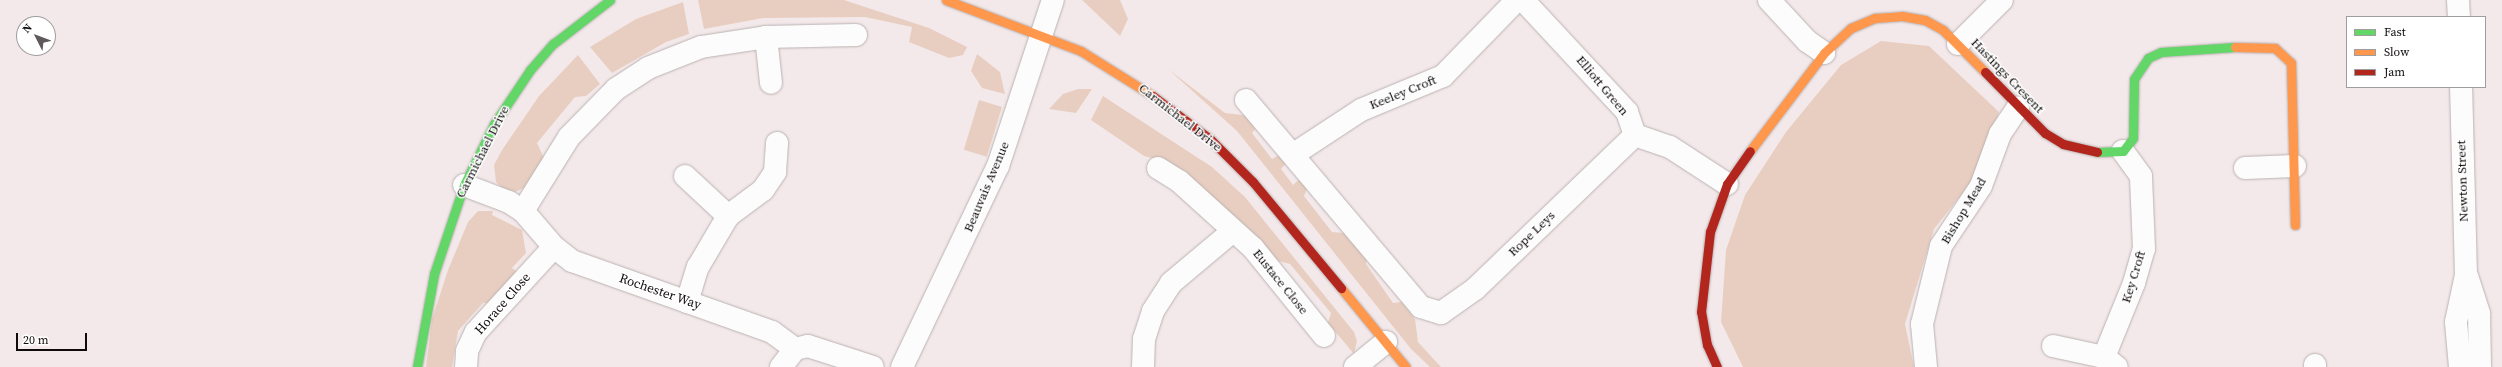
<!DOCTYPE html>
<style>
body{margin:0}
#map{position:relative;width:2502px;height:367px;overflow:hidden;background:#f4e9ea;font-family:"Source Serif 4",serif}
div>[style]{position:absolute}
.green>*{inset:0;background:#e8cec0;transform-origin:0 0}
.roads{filter:drop-shadow(0 0 1px #bab2b2) drop-shadow(0 0 1px #bab2b2)}
.street>*{height:22px;margin:-11px;padding:0 11px;transform-origin:11px;border-radius:11px;background:#fdfcfc}
.fast>*{height:9px;margin:-4.5px;padding:0 4.5px;transform-origin:4.5px;border-radius:4.5px;background:#63d668}
.slow>*{height:9px;margin:-4.5px;padding:0 4.5px;transform-origin:4.5px;border-radius:4.5px;background:#ff974d}
.jam>*{height:9px;margin:-4.5px;padding:0 4.5px;transform-origin:4.5px;border-radius:4.5px;background:#b3261e}
span{translate:-50% -50%;white-space:nowrap;text-align:center;line-height:1.15;-webkit-text-stroke:3px #fff;paint-order:stroke}
.street-label{font-size:13px;color:#100b0b}
.legend{position:absolute;left:2346px;top:16px;width:140px;height:72px;box-sizing:border-box;background:#fff;border:1px solid #9f9d9d;margin:0;padding:5px 7px;list-style:none;font-size:12px;color:#100b0b}
.legend li{display:flex;align-items:center;gap:8px;height:20px}
.legend b{width:20px;border:1px solid #9f9d9d}
.north{position:absolute;left:16px;top:16px;width:40px;height:40px;box-sizing:border-box;background:#fff;border:1px solid #9f9d9d;border-radius:50%;rotate:312deg;font-size:11px;font-weight:700;line-height:16px;text-align:center;color:#100b0b}
.north::after{content:'';display:block;margin:auto;width:14px;height:18px;background:#605959;clip-path:polygon(50% 0,100% 100%,50% 72%,0 100%)}
.scale{position:absolute;left:16px;top:333px;width:71px;height:18px;box-sizing:border-box;border:2px solid #100b0b;border-top:0;padding-left:5px;font-size:12px;line-height:14px;white-space:nowrap;color:#100b0b;-webkit-text-stroke:3px #fff;paint-order:stroke}
</style>
<div id="map">
<div class="green">
<div style="clip-path:polygon(698px 0,844px 0,929px 28px,967px 47px,963px 55px,949px 58px,909px 42px,912px 27px,865px 17px,763px 18px,704px 29px)"></div>
<div style="clip-path:polygon(1082px 0,1120px 0,1128px 19px,1120px 36px)"></div>
<div style="clip-path:polygon(683px 2px,689px 34px,666px 42px,612px 73px,590px 47px,636px 19px)"></div>
<div style="clip-path:polygon(1881px 41px,1929px 46px,1999px 112px,1976px 176px,1934px 229px,1905px 324px,1914px 367px,1743px 367px,1721px 322px,1726px 250px,1745px 195px,1786px 132px,1841px 65px)"></div>
<div style="clip-path:polygon(977px 54px,1000px 72px,1005px 94px,982px 88px,971px 71px)"></div>
<div style="clip-path:polygon(578px 55px,600px 84px,586px 96px,575px 97px,537px 143px,544px 158px,524px 188px,515px 192px,502px 188px,496px 182px,494px 165px,502px 150px,539px 96px)"></div>
<div style="clip-path:polygon(1168px 69px,1225px 113px,1250px 116px,1259px 124px,1252px 133px,1272px 159px,1281px 154px,1288px 161px,1281px 169px,1293px 185px,1302px 177px,1309px 184px,1304px 196px,1332px 232px,1355px 234px,1368px 251px,1366px 264px,1393px 303px,1402px 302px,1415px 319px,1418px 342px,1441px 367px,1430px 367px,1411px 349px,1237px 131px)"></div>
<div style="clip-path:polygon(1078px 89px,1092px 89px,1076px 113px,1049px 109px,1063px 94px)"></div>
<div style="clip-path:polygon(1103px 96px,1212px 167px,1245px 197px,1354px 332px,1357px 341px,1354px 354px,1328px 323px,1331px 313px,1290px 264px,1278px 261px,1189px 176px,1165px 161px,1144px 156px,1091px 120px)"></div>
<div style="left:979px;top:100px;width:24px;height:52px;rotate:17deg"></div>
<div style="clip-path:polygon(478px 211px,493px 211px,492px 215px,522px 230px,526px 253px,512px 268px,519px 273px,493px 303px,483px 303px,458px 331px,452px 367px,426px 367px,432px 319px,448px 270px,468px 222px)"></div>
</div>
<div class="roads">
<div class="street">
<div style="left:1523px;top:0;width:153px;rotate:47.1deg"></div>
<div style="left:1627px;top:112px;width:24px;rotate:71deg"></div>
<div style="left:1635px;top:135px;width:37px;rotate:19deg"></div>
<div style="left:1670px;top:147px;width:68px;rotate:33deg"></div>
<div style="left:1769px;top:0;width:56px;rotate:47.2deg"></div>
<div style="left:1807px;top:41px;width:21px;rotate:35deg"></div>
<div style="left:2458px;top:0;width:17px;rotate:87deg"></div>
<div style="left:766px;top:37px;width:46px;rotate:83.8deg"></div>
<div style="left:1958px;top:44px;width:62px;rotate:-45deg"></div>
<div style="left:1246px;top:100px;width:271px;rotate:49.8deg"></div>
<div style="left:1421px;top:307px;width:21px;rotate:17deg"></div>
<div style="left:1441px;top:313px;width:42px;rotate:-35.2deg"></div>
<div style="left:1475px;top:289px;width:222px;rotate:-43.9deg"></div>
<div style="left:1294px;top:154px;width:80px;rotate:-33.3deg"></div>
<div style="left:1361px;top:110px;width:89px;rotate:-22.5deg"></div>
<div style="left:1443px;top:76px;width:106px;rotate:-45.8deg"></div>
<div style="left:1158px;top:168px;width:25px;rotate:32deg"></div>
<div style="left:1179px;top:181px;width:100px;rotate:42.2deg"></div>
<div style="left:1253px;top:248px;width:113px;rotate:51.1deg"></div>
<div style="left:2245px;top:168px;width:50px;rotate:-2.3deg"></div>
<div style="left:685px;top:176px;width:59px;rotate:42.9deg"></div>
<div style="left:464px;top:185px;width:48px;rotate:20.7deg"></div>
<div style="left:509px;top:202px;width:17px;rotate:33deg"></div>
<div style="left:523px;top:211px;width:48px;rotate:49.3deg"></div>
<div style="left:554px;top:247px;width:23px;rotate:38deg"></div>
<div style="left:572px;top:261px;width:212px;rotate:19.5deg"></div>
<div style="left:772px;top:332px;width:29px;rotate:36deg"></div>
<div style="left:795px;top:349px;width:13px;rotate:-13deg"></div>
<div style="left:808px;top:346px;width:68px;rotate:17.9deg"></div>
<div style="left:523px;top:211px;width:87px;rotate:-58.1deg"></div>
<div style="left:569px;top:137px;width:67px;rotate:-45.6deg"></div>
<div style="left:616px;top:89px;width:38px;rotate:-33deg"></div>
<div style="left:648px;top:68px;width:57px;rotate:-21.6deg"></div>
<div style="left:701px;top:47px;width:66px;rotate:-8.7deg"></div>
<div style="left:766px;top:37px;width:90px;rotate:-1.3deg"></div>
<div style="left:2467px;top:276px;width:40px;rotate:72deg"></div>
<div style="left:2479px;top:314px;width:53px;rotate:88.9deg"></div>
<div style="left:687px;top:302px;width:37px;rotate:-73deg"></div>
<div style="left:698px;top:267px;width:59px;rotate:-59.5deg"></div>
<div style="left:728px;top:216px;width:44px;rotate:-36.6deg"></div>
<div style="left:763px;top:190px;width:22px;rotate:-56deg"></div>
<div style="left:775px;top:172px;width:29px;rotate:-86deg"></div>
<div style="left:2053px;top:346px;width:52px;rotate:12.2deg"></div>
<div style="left:2104px;top:357px;width:16px;rotate:38deg"></div>
<div style="left:2104px;top:357px;width:80px;rotate:-67.9deg"></div>
<div style="left:2134px;top:283px;width:35px;rotate:-74deg"></div>
<div style="left:2144px;top:249px;width:73px;rotate:-92.4deg"></div>
<div style="left:2141px;top:176px;width:31px;rotate:-126deg"></div>
<div style="left:466px;top:367px;width:16px;rotate:-86deg"></div>
<div style="left:467px;top:351px;width:21px;rotate:-65deg"></div>
<div style="left:476px;top:332px;width:115px;rotate:-47.5deg"></div>
<div style="left:781px;top:367px;width:23px;rotate:-52deg"></div>
<div style="left:902px;top:367px;width:223px;rotate:-64.5deg"></div>
<div style="left:998px;top:166px;width:175px;rotate:-71.7deg"></div>
<div style="left:1143px;top:367px;width:28px;rotate:-88deg"></div>
<div style="left:1144px;top:339px;width:29px;rotate:-72deg"></div>
<div style="left:1153px;top:311px;width:33px;rotate:-57deg"></div>
<div style="left:1171px;top:283px;width:81px;rotate:-40deg"></div>
<div style="left:1355px;top:367px;width:40px;rotate:-39deg"></div>
<div style="left:1926px;top:367px;width:43px;rotate:-95.3deg"></div>
<div style="left:1922px;top:324px;width:80px;rotate:-76.3deg"></div>
<div style="left:1941px;top:246px;width:72px;rotate:-56.3deg"></div>
<div style="left:1981px;top:186px;width:55px;rotate:-69.9deg"></div>
<div style="left:2000px;top:134px;width:32px;rotate:-56deg"></div>
<div style="left:2315px;top:367px;width:2px;rotate:-90deg"></div>
<div style="left:2460px;top:367px;width:45px;rotate:-95.1deg"></div>
<div style="left:2456px;top:322px;width:48px;rotate:-78deg"></div>
<div style="left:2466px;top:275px;width:188px;rotate:-91.5deg"></div>
</div>
<div class="fast">
<div style="left:2097px;top:152px;width:26px;rotate:-2deg"></div>
<div style="left:2123px;top:151px;width:16px;rotate:-52deg"></div>
<div style="left:2133px;top:138px;width:59px;rotate:-89deg"></div>
<div style="left:2134px;top:79px;width:25px;rotate:-56deg"></div>
<div style="left:2148px;top:58px;width:14px;rotate:-25deg"></div>
<div style="left:2161px;top:52px;width:74px;rotate:-3.9deg"></div>
<div style="left:417px;top:367px;width:95px;rotate:-79.6deg"></div>
<div style="left:434px;top:274px;width:94px;rotate:-71.4deg"></div>
<div style="left:464px;top:185px;width:68px;rotate:-63.8deg"></div>
<div style="left:494px;top:124px;width:65px;rotate:-56.3deg"></div>
<div style="left:530px;top:70px;width:35px;rotate:-49deg"></div>
<div style="left:553px;top:44px;width:72px;rotate:-37.7deg"></div>
</div>
<div class="slow">
<div style="left:946px;top:0;width:144px;rotate:20.7deg"></div>
<div style="left:1081px;top:51px;width:85px;rotate:32deg"></div>
<div style="left:2235px;top:47px;width:40px;rotate:1.4deg"></div>
<div style="left:2275px;top:48px;width:22px;rotate:43deg"></div>
<div style="left:2291px;top:63px;width:162px;rotate:88.6deg"></div>
<div style="left:1750px;top:151px;width:123px;rotate:-52.9deg"></div>
<div style="left:1824px;top:53px;width:37px;rotate:-43deg"></div>
<div style="left:1851px;top:28px;width:26px;rotate:-23deg"></div>
<div style="left:1875px;top:18px;width:27px;rotate:-4deg"></div>
<div style="left:1902px;top:16px;width:23px;rotate:10deg"></div>
<div style="left:1925px;top:20px;width:21px;rotate:29deg"></div>
<div style="left:1943px;top:30px;width:59px;rotate:45deg"></div>
<div style="left:1341px;top:288px;width:102px;rotate:50.6deg"></div>
</div>
<div class="jam">
<div style="left:1985px;top:72px;width:86px;rotate:45.5deg"></div>
<div style="left:2045px;top:133px;width:21px;rotate:31deg"></div>
<div style="left:2063px;top:144px;width:35px;rotate:13deg"></div>
<div style="left:1153px;top:96px;width:71px;rotate:37deg"></div>
<div style="left:1210px;top:139px;width:61px;rotate:45deg"></div>
<div style="left:1253px;top:182px;width:138px;rotate:50.3deg"></div>
<div style="left:1717px;top:367px;width:24px;rotate:-114deg"></div>
<div style="left:1707px;top:345px;width:34px;rotate:-100deg"></div>
<div style="left:1701px;top:312px;width:81px;rotate:-83.6deg"></div>
<div style="left:1710px;top:232px;width:51px;rotate:-70.5deg"></div>
<div style="left:1727px;top:184px;width:40px;rotate:-55.1deg"></div>
</div>
</div>
<div class="street-label">
<span style="left:2007px;top:76px;rotate:46deg">Hastings Cresent</span>
<span style="left:1602px;top:86px;rotate:50deg">Elliott Green</span>
<span style="left:1403px;top:93px;rotate:-22deg">Keeley Croft</span>
<span style="left:1180px;top:118px;rotate:38deg">Carmichael Drive</span>
<span style="left:483px;top:152px;rotate:-63deg">Carmichael Drive</span>
<span style="left:2463px;top:181px;rotate:-92deg">Newton Street</span>
<span style="left:987px;top:187px;rotate:-67deg">Beauvais Avenue</span>
<span style="left:1964px;top:211px;rotate:-59deg">Bishop Mead</span>
<span style="left:1532px;top:234px;rotate:-44deg">Rope Leys</span>
<span style="left:2134px;top:277px;rotate:-73deg">Key Croft</span>
<span style="left:1280px;top:282px;rotate:51deg">Eustace Close</span>
<span style="left:660px;top:292px;rotate:19deg">Rochester Way</span>
<span style="left:503px;top:304px;rotate:-49deg">Horace Close</span>
</div>
<ul class="legend">
<li><b style="height:5px;background:#63d668"></b>Fast</li>
<li><b style="height:5px;background:#ff974d"></b>Slow</li>
<li><b style="height:5px;background:#b3261e"></b>Jam</li>
</ul>
<div class="north">N</div>
<div class="scale">20 m</div>
</div>
